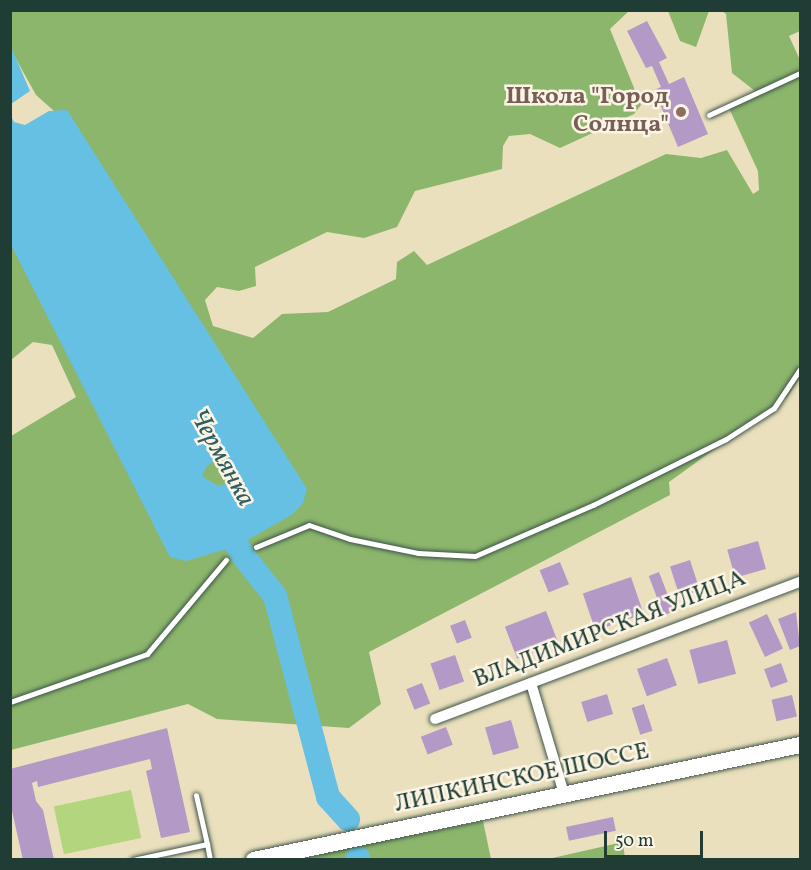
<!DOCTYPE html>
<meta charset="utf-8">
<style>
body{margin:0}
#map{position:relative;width:811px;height:870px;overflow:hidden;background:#ebe0bd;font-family:Vollkorn,serif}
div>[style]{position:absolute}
.green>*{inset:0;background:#b2d57e;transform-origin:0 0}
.forest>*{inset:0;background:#8db66d}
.water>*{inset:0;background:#65c0e3}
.river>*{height:24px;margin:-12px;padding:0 12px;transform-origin:12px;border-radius:12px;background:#65c0e3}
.building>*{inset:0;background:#b399c5;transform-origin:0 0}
.roads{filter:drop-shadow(0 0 2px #3e5549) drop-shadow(0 0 2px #3e5549)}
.lane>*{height:5px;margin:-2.5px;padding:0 2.5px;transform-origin:2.5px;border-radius:2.5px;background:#fff}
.street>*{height:10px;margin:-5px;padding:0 5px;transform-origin:5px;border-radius:5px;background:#fff}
.secondary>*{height:16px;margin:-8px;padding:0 8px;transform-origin:8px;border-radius:8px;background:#fff}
.dots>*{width:16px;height:16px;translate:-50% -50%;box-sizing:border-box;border:3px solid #fcf5e5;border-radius:50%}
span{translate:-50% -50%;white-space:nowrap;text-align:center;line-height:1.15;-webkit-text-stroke:5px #fcf5e5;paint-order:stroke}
.education-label{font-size:24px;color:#785e54;font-weight:700}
.right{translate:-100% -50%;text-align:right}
.street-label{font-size:24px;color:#1f3d34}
.water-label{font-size:26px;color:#305e60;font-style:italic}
.frame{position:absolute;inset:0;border:12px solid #1f3d34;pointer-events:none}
.scale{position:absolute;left:604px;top:831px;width:99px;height:27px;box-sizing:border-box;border:3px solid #1f3d34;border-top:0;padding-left:8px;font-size:18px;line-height:21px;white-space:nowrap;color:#1f3d34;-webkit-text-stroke:4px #fcf5e5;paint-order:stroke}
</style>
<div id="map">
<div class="green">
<div style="left:131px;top:790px;width:49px;height:79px;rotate:78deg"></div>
</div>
<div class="forest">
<div style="clip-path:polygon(11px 11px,629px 11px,610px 29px,641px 105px,634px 114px,560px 148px,530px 134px,509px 136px,503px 146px,502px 169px,415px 191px,397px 227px,364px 238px,327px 232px,255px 267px,256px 286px,239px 291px,217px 287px,205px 300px,213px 326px,253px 338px,282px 314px,328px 312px,396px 279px,397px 262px,414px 251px,427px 265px,666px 154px,701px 158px,727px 150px,753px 194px,759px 190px,758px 171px,728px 106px,755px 91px,732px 73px,726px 14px,722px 11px,800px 11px,800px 31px,789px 36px,800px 60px,800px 378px,787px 397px,669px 482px,670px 495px,369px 652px,381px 704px,349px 728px,217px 719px,188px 704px,11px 750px,11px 436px,76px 397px,52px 345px,33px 342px,11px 360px,10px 235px,131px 464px,290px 509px,54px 111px,36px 95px,11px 50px)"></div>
<div style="clip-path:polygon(668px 11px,709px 11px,696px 47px,680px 41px)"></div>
<div style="clip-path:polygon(225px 450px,241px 468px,227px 494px,203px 486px,197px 466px)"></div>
<div style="clip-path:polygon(483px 821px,491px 859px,297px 860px,357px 846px)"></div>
<div style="clip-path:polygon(623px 842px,625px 859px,548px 859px)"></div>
</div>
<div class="water">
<div style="clip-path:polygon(11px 47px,30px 91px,11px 104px,10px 47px)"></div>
<div style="clip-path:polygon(evenodd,67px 110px,307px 489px,303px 503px,293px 514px,237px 546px,186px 561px,170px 557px,11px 245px,11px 116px,14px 122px,25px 125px,49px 111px,67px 110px,219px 457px,228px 458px,235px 474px,231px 482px,218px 486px,202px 476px,207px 466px,219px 457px)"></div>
</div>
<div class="river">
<div style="left:221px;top:518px;width:42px;rotate:59.7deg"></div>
<div style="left:242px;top:554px;width:53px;rotate:51.8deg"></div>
<div style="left:275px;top:596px;width:208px;rotate:75.2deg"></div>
<div style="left:328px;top:797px;width:30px;rotate:48deg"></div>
<div style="left:358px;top:858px;width:2px;rotate:90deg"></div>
</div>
<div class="building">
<div style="clip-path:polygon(647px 21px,667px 58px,659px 62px,669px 84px,684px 77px,708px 134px,678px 147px,654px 90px,661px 87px,652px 66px,646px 68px,627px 31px)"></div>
<div style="left:758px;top:541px;width:29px;height:32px;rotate:74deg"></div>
<div style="left:690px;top:560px;width:32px;height:21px;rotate:72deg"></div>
<div style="left:560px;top:562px;width:24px;height:22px;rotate:68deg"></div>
<div style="left:659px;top:572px;width:42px;height:11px;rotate:69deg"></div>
<div style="left:631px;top:577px;width:39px;height:51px;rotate:71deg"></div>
<div style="left:546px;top:611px;width:34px;height:44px;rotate:69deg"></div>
<div style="clip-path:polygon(796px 612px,800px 646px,790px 650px,778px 619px)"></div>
<div style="left:767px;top:614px;width:38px;height:20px;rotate:65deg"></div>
<div style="left:465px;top:620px;width:19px;height:16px;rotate:69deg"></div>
<div style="left:727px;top:640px;width:35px;height:39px;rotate:75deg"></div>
<div style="left:455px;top:655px;width:28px;height:26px;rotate:71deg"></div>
<div style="left:667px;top:658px;width:29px;height:32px;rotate:70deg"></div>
<div style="left:781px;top:663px;width:20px;height:18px;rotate:70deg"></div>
<div style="left:422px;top:683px;width:22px;height:17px;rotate:68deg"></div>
<div style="left:607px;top:694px;width:21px;height:27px;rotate:73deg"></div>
<div style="left:792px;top:695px;width:22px;height:21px;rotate:77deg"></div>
<div style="left:644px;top:704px;width:28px;height:13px;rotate:72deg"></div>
<div style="left:511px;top:720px;width:29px;height:27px;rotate:74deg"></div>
<div style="left:446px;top:727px;width:19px;height:27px;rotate:69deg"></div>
<div style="clip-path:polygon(167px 728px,190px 832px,161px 838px,146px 771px,152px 769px,150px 759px,38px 787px,37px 781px,32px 783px,36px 801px,43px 810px,54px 860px,23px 860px,10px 802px,10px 769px)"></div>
<div style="left:613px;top:817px;width:14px;height:48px;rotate:78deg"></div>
</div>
<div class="roads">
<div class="lane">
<div style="left:709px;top:115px;width:100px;rotate:-24.8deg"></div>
<div style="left:256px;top:547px;width:57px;rotate:-22.5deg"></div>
<div style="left:309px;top:525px;width:43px;rotate:18.9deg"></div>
<div style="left:350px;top:539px;width:69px;rotate:11.6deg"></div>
<div style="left:418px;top:553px;width:57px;rotate:3deg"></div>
<div style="left:475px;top:556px;width:129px;rotate:-23.4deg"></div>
<div style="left:593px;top:505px;width:148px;rotate:-26.4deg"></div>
<div style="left:726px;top:439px;width:57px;rotate:-32.9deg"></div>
<div style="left:774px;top:408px;width:47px;rotate:-56.3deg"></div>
<div style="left:10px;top:702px;width:145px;rotate:-19.3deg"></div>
<div style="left:147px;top:654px;width:123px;rotate:-50deg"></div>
<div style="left:207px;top:844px;width:16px;rotate:79deg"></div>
<div style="left:133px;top:860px;width:76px;rotate:-12.2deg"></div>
<div style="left:207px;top:844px;width:50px;rotate:-102.7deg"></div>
</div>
<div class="street">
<div style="left:531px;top:683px;width:116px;rotate:73.4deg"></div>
<div style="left:435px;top:719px;width:390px;rotate:-20.6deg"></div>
</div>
<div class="secondary">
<div style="left:254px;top:860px;width:558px;rotate:-11.89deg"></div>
</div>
</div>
<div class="dots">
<div style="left:681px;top:112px;background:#8d6e63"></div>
</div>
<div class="education-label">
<span class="right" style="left:669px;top:112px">Школа "Город<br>Cолнца"</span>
</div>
<div class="street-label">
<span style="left:610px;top:630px;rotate:-21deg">ВЛАДИМИРСКАЯ УЛИЦА</span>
<span style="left:522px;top:779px;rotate:-12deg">ЛИПКИНСКОЕ ШОССЕ</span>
</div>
<div class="water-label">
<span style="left:221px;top:458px;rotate:61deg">Чермянка</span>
</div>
<div class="frame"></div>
<div class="scale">50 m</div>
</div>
